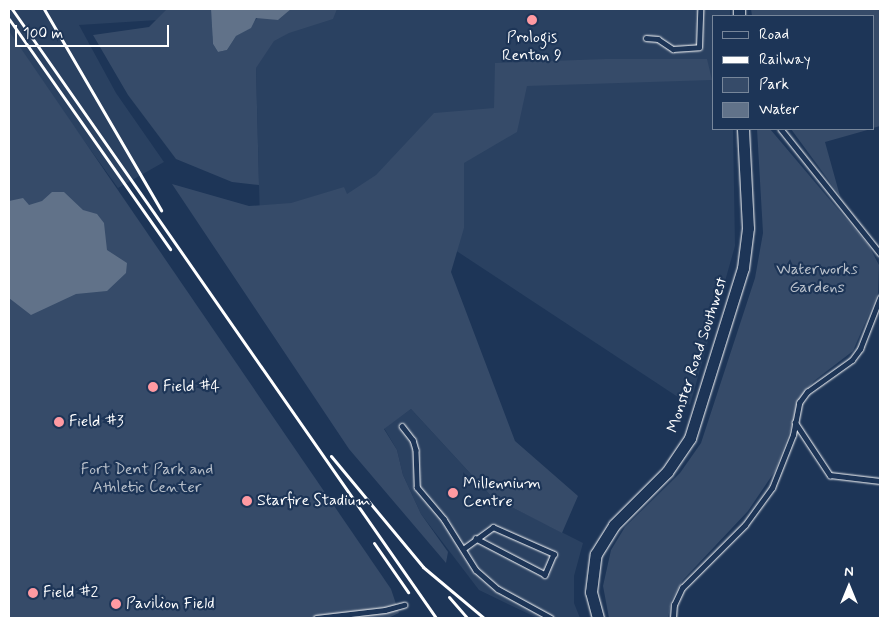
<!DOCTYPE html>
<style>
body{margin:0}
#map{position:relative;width:889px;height:627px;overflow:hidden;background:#1d3557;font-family:Mynerve,sans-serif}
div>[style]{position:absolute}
.built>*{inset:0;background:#2a4161}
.green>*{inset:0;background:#364b69}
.water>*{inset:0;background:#617289}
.roads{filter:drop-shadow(0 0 1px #fff) drop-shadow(0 0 1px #fff)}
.service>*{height:4.5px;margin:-2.25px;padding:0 2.25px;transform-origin:2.25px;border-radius:2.25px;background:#1d3557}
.tertiary>*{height:11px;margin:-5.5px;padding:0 5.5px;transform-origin:5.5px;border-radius:5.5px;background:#1d3557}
.rail>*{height:3px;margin:-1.5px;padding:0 1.5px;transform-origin:1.5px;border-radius:1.5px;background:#fff}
.dots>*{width:14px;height:14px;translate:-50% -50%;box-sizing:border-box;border:2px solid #1d3557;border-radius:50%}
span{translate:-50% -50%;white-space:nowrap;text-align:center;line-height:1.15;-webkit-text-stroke:4.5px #1d3557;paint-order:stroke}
.poi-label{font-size:16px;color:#fff}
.left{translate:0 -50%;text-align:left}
.park-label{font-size:16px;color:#b9c0ca}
.street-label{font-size:16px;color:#fff}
.frame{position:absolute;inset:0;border:10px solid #fff;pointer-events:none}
.legend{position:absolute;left:712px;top:15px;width:162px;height:115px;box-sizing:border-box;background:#1d3557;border:1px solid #77869a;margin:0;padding:6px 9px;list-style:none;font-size:15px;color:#fff}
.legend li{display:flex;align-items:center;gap:10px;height:25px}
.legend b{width:25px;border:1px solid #77869a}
.north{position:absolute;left:824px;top:562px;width:50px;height:50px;-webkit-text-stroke:4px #1d3557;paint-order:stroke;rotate:0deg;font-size:14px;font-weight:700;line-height:20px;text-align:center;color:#fff}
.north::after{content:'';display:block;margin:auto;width:18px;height:22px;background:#fff;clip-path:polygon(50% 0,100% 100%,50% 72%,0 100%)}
.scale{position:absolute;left:15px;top:25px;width:154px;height:22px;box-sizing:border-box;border:2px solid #fff;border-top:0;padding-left:6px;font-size:15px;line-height:18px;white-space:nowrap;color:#fff;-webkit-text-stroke:4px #1d3557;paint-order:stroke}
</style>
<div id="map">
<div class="built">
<div style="clip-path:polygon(9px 9px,730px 9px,730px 16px,713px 16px,713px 129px,733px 129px,735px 246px,690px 405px,408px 219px,260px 223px,256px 69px,189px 18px,79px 25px,116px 93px,164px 162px,118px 188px,9px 37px)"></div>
<div style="clip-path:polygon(411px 409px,492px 497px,583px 543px,574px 576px,574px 603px,580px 618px,537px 618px,479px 590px,421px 514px,403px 475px,397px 450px,384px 428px)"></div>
</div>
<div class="green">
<div style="clip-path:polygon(167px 9px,211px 9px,213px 44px,218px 52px,227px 50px,236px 36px,248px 29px,259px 16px,278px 20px,291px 9px,337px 9px,333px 19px,289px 33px,274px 41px,256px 68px,259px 185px,232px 182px,176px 159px,128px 95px,93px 35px,149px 27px)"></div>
<div style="clip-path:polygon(751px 9px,880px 9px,880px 126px,873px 128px,873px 16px,752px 16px)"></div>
<div style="clip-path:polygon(9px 31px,391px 589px,399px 613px,388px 618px,9px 618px)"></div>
<div style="clip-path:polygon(606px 59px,707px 59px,712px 80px,527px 86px,517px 132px,464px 163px,464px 228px,451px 272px,515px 441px,578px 496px,562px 533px,492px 497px,411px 409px,384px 429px,397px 450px,403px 475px,421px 514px,448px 552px,446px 563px,349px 449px,172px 184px,249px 206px,291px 203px,344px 187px,347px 194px,376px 175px,434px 113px,494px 108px,495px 63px)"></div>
<div style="clip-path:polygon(757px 129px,770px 129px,869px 246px,879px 265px,878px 293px,853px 351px,814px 381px,804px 393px,775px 471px,748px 511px,683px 580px,671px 601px,668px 618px,609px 618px,603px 586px,611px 550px,625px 527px,680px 473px,701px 443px,755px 278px,763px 233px)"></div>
<div style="clip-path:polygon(791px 129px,871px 129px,825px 142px,840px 196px)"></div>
</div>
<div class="water">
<div style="clip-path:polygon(211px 9px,291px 9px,278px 20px,256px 18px,251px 28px,236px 36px,227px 50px,218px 52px,213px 44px)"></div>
<div style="clip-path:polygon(52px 192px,64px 192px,83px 210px,97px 214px,104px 223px,107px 250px,127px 263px,126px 273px,107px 291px,76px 294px,31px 315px,9px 298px,9px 201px,23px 198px,29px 205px,42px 201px)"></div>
</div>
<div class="roads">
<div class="service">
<div style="left:646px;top:38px;width:12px;rotate:5deg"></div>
<div style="left:658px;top:39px;width:18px;rotate:34deg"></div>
<div style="left:673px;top:49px;width:26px;rotate:-4deg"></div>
<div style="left:699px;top:47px;width:38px;rotate:-88deg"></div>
<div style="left:781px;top:129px;width:159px;rotate:51.4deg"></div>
<div style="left:795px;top:422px;width:64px;rotate:56.6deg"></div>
<div style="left:830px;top:475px;width:50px;rotate:6.8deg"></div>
<div style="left:402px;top:426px;width:18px;rotate:52deg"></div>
<div style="left:413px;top:440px;width:10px;rotate:73deg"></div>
<div style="left:416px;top:450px;width:37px;rotate:88deg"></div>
<div style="left:417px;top:487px;width:42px;rotate:49.8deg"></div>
<div style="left:444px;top:519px;width:60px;rotate:57.9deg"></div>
<div style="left:476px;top:570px;width:29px;rotate:41deg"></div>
<div style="left:498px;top:589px;width:60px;rotate:28.7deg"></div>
<div style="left:463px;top:549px;width:37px;rotate:-36deg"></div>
<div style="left:493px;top:527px;width:67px;rotate:23.9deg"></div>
<div style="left:554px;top:554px;width:23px;rotate:113deg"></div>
<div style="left:545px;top:575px;width:78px;rotate:-152.4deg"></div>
<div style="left:316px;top:618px;width:69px;rotate:-6.6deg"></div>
<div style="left:385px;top:610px;width:20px;rotate:-15deg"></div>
<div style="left:673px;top:618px;width:13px;rotate:-86deg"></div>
<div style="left:674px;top:605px;width:19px;rotate:-65deg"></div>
<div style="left:682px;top:588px;width:89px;rotate:-45deg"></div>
<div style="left:745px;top:525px;width:46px;rotate:-53.9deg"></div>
<div style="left:772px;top:488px;width:57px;rotate:-68.4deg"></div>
<div style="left:793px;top:435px;width:33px;rotate:-79deg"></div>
<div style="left:799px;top:403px;width:14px;rotate:-54deg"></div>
<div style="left:807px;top:392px;width:55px;rotate:-35.4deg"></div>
<div style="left:852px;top:360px;width:14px;rotate:-54deg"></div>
<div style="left:860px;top:349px;width:55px;rotate:-68.6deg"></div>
</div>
<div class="tertiary">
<div style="left:739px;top:9px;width:7px;rotate:90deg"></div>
<div style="left:598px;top:618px;width:27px;rotate:-105deg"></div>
<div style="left:591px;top:592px;width:38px;rotate:-83deg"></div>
<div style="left:596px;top:554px;width:34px;rotate:-58deg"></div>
<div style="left:614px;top:525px;width:75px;rotate:-45deg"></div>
<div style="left:667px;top:472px;width:41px;rotate:-55.9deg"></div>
<div style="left:690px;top:438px;width:178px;rotate:-72.7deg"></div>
<div style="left:743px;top:268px;width:40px;rotate:-82.9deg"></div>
<div style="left:748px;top:228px;width:99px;rotate:-92.9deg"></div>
</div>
</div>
<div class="rail">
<div style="left:12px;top:9px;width:742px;rotate:55.15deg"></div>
<div style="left:44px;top:9px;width:233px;rotate:59.8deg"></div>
<div style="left:9px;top:19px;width:281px;rotate:55deg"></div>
<div style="left:331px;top:456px;width:144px;rotate:50.3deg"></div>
<div style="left:423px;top:567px;width:80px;rotate:39.9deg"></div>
<div style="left:374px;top:543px;width:60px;rotate:55.2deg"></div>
<div style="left:449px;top:597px;width:28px;rotate:49deg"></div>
</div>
<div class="dots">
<div style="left:532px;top:20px;background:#ff9aa2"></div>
<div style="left:153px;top:387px;background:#ff9aa2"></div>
<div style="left:59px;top:422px;background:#ff9aa2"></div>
<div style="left:453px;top:493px;background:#ff9aa2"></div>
<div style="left:247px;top:501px;background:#ff9aa2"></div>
<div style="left:33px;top:593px;background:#ff9aa2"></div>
<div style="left:116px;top:604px;background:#ff9aa2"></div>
</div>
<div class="poi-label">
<span style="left:532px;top:47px">Prologis<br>Renton 9</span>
<span class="left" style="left:163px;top:387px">Field #4</span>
<span class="left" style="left:69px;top:422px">Field #3</span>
<span class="left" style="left:463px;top:493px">Millennium<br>Centre</span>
<span class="left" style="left:257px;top:501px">Starfire Stadium</span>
<span class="left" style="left:43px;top:593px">Field #2</span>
<span class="left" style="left:126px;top:604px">Pavilion Field</span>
</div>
<div class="park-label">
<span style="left:817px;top:279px">Waterworks<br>Gardens</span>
<span style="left:147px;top:479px">Fort Dent Park and<br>Athletic Center</span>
</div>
<div class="street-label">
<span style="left:698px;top:355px;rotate:-72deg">Monster Road Southwest</span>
</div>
<div class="frame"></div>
<ul class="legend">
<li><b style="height:6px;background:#1d3557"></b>Road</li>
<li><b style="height:6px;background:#fff"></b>Railway</li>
<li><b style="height:14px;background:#364b69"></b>Park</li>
<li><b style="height:14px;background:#617289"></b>Water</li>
</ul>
<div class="north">N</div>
<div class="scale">100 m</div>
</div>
